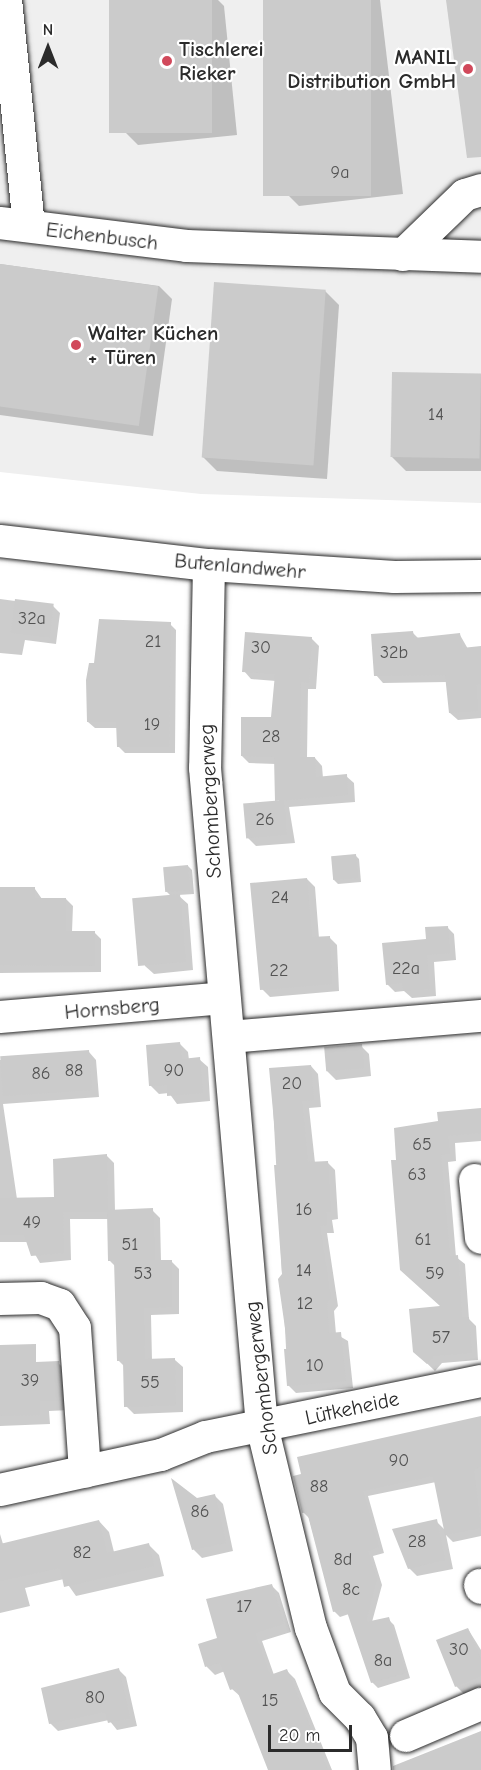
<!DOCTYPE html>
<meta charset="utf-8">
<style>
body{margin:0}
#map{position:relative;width:481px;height:1770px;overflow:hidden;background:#fff;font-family:"Comic Neue",sans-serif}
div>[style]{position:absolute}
.built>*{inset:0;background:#efefef}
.shadow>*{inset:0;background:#0003}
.building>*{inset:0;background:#cbcbcb;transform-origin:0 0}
.roads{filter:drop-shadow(0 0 2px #2b2b2b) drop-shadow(0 0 2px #2b2b2b)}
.street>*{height:32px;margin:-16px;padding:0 16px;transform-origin:16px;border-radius:16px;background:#fff}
.dots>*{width:16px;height:16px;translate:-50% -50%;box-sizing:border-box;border:3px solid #fff;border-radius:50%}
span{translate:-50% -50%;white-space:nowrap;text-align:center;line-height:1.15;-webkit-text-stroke:4.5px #fff;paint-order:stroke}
.number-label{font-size:18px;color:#535353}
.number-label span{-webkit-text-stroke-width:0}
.poi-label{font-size:21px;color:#2b2b2b;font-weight:700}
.left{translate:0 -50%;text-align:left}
.right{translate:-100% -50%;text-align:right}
.street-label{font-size:21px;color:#2b2b2b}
.north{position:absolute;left:18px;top:18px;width:60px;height:60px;-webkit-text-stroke:4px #fff;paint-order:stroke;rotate:0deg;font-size:16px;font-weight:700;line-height:24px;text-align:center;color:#2b2b2b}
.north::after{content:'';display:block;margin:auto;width:21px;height:27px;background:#2b2b2b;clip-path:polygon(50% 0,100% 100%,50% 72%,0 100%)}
.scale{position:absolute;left:268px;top:1725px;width:84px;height:27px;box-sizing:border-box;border:3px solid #2b2b2b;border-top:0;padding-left:8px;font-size:18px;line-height:21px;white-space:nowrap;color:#2b2b2b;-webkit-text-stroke:4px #fff;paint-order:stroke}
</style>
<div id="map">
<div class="built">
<div style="clip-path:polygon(0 0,481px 0,481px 503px,201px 494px,0 472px)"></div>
</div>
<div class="shadow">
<div style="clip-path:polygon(110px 0,218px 0,224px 6px,237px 135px,138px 145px,124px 131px)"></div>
<div style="clip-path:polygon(265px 0,380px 0,403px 194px,299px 206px,288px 195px)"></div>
<div style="clip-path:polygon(0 264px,159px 286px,172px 299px,153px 436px,0 415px)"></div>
<div style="clip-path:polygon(325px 291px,339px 305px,327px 479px,217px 471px,203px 457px)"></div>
<div style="clip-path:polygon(481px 374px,481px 471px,406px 471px,392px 457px)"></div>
<div style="clip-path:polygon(0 599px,53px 606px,60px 613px,56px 644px,25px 640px,22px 655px,0 653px)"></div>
<div style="clip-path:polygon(170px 624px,176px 630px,175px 753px,125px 753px,118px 746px,118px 728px,95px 728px,88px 722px,96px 664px)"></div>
<div style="clip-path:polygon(412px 632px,419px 639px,460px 635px,468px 649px,481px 647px,481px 718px,458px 720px,450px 713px,447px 682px,383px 683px,376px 675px)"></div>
<div style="clip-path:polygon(311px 638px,319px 646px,316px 689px,308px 689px,307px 758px,315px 758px,322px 766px,323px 778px,346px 776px,354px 783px,355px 802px,289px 807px,295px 843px,256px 846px,248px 838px,279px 802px,276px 764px,249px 763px,242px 756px,273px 719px,276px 681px,251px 679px,244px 671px)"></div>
<div style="clip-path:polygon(355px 855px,359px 859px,361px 882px,338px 884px,334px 880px)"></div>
<div style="clip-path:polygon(188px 866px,192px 870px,194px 894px,178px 895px,188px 904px,193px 970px,154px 974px,145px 966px,134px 901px,172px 897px,166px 891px)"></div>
<div style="clip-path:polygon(307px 879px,315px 887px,319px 938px,329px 937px,337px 945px,339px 991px,270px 997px,262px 989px)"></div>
<div style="clip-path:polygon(0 889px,35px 889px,42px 899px,66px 899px,73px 906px,72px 932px,94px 932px,101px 939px,101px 972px,0 973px)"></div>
<div style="clip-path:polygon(447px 927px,454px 934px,456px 960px,434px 962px,436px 996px,412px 998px,404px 991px,395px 992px,387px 984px,427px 940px)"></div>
<div style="clip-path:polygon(180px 1044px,188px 1052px,189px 1060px,199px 1059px,208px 1067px,210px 1101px,177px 1104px,169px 1093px,159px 1094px,150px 1085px)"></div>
<div style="clip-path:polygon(361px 1046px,369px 1054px,371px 1076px,336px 1080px,327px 1071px)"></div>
<div style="clip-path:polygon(89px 1052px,96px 1060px,99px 1097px,3px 1104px,17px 1199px,55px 1199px,106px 1155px,114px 1163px,115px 1211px,152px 1210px,160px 1218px,161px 1261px,171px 1261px,179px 1269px,179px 1314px,151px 1315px,152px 1360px,175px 1360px,183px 1367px,183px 1412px,134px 1414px,126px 1406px,125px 1367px,118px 1360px,116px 1267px,110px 1261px,108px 1219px,70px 1219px,71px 1260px,40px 1263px,28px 1242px,0 1242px,0 1060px)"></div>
<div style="clip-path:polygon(311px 1066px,318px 1074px,321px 1107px,309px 1108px,315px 1163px,327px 1162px,335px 1170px,338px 1219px,332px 1220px,334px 1233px,327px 1233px,338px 1306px,334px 1311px,336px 1334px,348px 1341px,353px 1388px,296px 1393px,288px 1385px,271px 1069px)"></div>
<div style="clip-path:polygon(481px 1110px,481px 1141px,455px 1143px,456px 1161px,448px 1162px,456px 1257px,465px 1264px,469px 1319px,476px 1326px,478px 1360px,442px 1363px,435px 1371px,414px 1351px,443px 1307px,398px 1161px,439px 1123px)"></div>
<div style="clip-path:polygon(58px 1363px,69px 1373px,70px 1410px,49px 1411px,50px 1424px,0 1426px,0 1383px)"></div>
<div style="clip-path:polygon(481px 1418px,481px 1536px,453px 1542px,446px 1535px,453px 1569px,417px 1576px,409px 1568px,436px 1521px,446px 1531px,436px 1482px,368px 1496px,384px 1553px,373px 1556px,382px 1585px,372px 1622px,388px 1619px,394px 1625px,410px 1678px,378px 1688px,372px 1682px,349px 1614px,340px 1617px,334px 1611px,309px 1518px,303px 1512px)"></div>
<div style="clip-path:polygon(214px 1495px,223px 1504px,233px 1551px,202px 1558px,194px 1550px,196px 1500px)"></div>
<div style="clip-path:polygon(99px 1521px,109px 1532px,114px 1552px,149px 1545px,159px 1555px,164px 1576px,76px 1596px,64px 1579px,25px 1588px,30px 1606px,0 1613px,0 1534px,3px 1544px)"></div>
<div style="clip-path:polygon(271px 1585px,279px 1593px,291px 1632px,262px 1641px,274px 1675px,287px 1671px,295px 1679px,332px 1770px,270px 1770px,241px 1697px,232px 1689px,225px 1671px,215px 1675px,207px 1667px,200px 1645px,219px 1639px)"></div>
<div style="clip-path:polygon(468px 1629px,481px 1650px,481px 1688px,465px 1695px,456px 1686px)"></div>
<div style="clip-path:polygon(119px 1670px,126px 1677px,137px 1726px,117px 1730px,109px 1720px,58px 1731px,50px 1723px)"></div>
</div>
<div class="building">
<div style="left:109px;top:0;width:103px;height:133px"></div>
<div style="left:263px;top:0;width:108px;height:196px"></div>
<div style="clip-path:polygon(446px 0,481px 0,481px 157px,467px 158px)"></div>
<div style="left:0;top:264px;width:160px;height:141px;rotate:8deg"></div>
<div style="left:214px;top:282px;width:112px;height:176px;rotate:4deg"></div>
<div style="left:392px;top:372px;width:89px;height:85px;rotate:1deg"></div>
<div style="left:15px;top:599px;width:39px;height:34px;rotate:7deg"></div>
<div style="clip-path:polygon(99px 619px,171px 622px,169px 747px,117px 747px,116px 722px,87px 722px,86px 680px,89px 663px,94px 663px)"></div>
<div style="clip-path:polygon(413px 631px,414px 638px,460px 633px,462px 648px,481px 646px,481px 684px,476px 685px,478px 711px,449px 713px,445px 675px,374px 676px,371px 634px)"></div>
<div style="clip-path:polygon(245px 632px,312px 637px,309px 683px,301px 682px,300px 757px,315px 757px,316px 777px,347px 774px,348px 795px,275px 801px,274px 757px,241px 756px,241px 717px,271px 717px,275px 674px,242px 672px)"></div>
<div style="left:284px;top:800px;width:35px;height:41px;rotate:85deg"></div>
<div style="left:356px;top:854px;width:24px;height:25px;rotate:85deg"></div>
<div style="left:188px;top:865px;width:25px;height:25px;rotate:85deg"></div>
<div style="clip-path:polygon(307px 878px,312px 937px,330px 936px,332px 984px,260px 990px,250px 883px)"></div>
<div style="clip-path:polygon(0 887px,35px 887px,35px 898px,66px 898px,66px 931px,95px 931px,95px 966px,0 965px)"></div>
<div style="left:180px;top:894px;width:68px;height:48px;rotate:85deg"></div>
<div style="clip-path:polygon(448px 926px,450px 953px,427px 955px,430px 989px,403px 991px,402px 983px,386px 985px,382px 943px,426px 939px,425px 927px)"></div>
<div style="clip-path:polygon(180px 1042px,182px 1059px,200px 1057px,203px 1093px,167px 1096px,167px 1085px,149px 1086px,146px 1045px)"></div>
<div style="left:362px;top:1044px;width:24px;height:38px;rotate:85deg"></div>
<div style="left:89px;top:1050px;width:40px;height:89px;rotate:86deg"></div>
<div style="clip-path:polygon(311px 1065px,314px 1100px,302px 1101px,308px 1162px,328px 1161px,331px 1212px,326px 1212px,327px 1225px,320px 1226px,331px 1298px,327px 1303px,329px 1333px,341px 1332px,346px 1381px,287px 1386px,284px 1349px,288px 1349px,278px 1279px,282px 1274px,274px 1165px,278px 1165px,269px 1068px)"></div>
<div style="clip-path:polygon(481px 1108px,481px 1133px,448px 1136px,450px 1154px,441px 1155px,450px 1256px,458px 1255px,462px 1317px,469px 1317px,472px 1353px,434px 1356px,427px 1364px,413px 1352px,409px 1309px,440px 1306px,400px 1270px,391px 1160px,396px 1160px,394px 1128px,438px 1121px,437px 1112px)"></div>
<div style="clip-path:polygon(107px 1154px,108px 1210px,153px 1208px,155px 1260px,172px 1260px,172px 1307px,144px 1308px,145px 1359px,175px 1358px,176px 1405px,124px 1407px,123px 1361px,117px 1361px,114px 1261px,108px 1261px,107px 1212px,63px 1212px,64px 1253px,31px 1256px,24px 1235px,0 1235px,0 1198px,54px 1197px,53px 1159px)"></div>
<div style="clip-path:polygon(36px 1344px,36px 1362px,59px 1361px,60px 1401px,40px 1401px,40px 1415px,0 1416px,0 1345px)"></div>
<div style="clip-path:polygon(481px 1416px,481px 1467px,474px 1469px,481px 1528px,445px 1535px,433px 1476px,363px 1491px,379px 1547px,368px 1551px,377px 1579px,366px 1622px,389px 1617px,406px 1673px,371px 1683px,346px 1609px,333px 1612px,307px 1512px,302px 1513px,293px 1476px,301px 1474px,297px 1457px)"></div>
<div style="clip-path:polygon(171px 1478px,197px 1498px,215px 1494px,226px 1543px,192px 1550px)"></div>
<div style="clip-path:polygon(437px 1519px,445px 1560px,408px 1569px,392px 1529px)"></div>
<div style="clip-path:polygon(99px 1520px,107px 1553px,149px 1543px,154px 1566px,64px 1587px,60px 1568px,0 1581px,0 1544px)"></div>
<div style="clip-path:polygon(272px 1584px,284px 1624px,255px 1633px,270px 1675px,287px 1669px,328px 1770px,268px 1770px,236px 1688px,230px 1690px,220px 1663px,205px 1667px,198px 1644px,217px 1638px,206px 1599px)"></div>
<div style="clip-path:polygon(468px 1628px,481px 1659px,481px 1676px,455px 1687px,436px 1640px)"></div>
<div style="clip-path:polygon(119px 1668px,130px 1718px,108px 1723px,105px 1712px,49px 1724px,41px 1688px)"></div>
<div style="clip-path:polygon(481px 1731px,481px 1770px,393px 1770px,393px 1766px)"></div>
</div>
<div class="roads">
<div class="street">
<div style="left:6px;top:0;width:227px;rotate:84.2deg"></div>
<div style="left:0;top:223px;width:188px;rotate:7deg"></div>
<div style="left:187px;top:246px;width:294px;rotate:2.1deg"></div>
<div style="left:403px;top:255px;width:86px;rotate:-44.1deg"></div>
<div style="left:465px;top:195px;width:17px;rotate:-17deg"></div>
<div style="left:0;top:541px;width:210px;rotate:6.6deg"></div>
<div style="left:209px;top:565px;width:186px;rotate:3.7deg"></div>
<div style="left:395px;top:577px;width:86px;rotate:-0.7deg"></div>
<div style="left:209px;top:565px;width:203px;rotate:91.1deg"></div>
<div style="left:205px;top:768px;width:660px;rotate:85.05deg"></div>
<div style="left:262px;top:1426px;width:208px;rotate:76.4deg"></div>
<div style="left:311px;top:1628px;width:69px;rotate:69.7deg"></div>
<div style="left:335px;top:1693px;width:35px;rotate:45deg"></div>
<div style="left:360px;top:1718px;width:23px;rotate:59deg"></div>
<div style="left:372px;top:1738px;width:32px;rotate:85deg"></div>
<div style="left:0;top:1017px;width:225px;rotate:-4.8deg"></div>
<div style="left:229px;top:1037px;width:253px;rotate:-4.8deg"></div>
<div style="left:475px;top:1180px;width:58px;rotate:84.1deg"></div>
<div style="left:0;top:1299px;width:41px;rotate:-1.4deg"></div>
<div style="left:41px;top:1298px;width:20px;rotate:20deg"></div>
<div style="left:60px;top:1305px;width:27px;rotate:57deg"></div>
<div style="left:75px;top:1328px;width:144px;rotate:86deg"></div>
<div style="left:0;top:1490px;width:165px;rotate:-12.3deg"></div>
<div style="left:161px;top:1455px;width:48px;rotate:-21.8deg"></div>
<div style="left:206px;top:1437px;width:281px;rotate:-11.5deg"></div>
<div style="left:480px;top:1585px;width:3px;rotate:72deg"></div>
<div style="left:406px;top:1736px;width:82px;rotate:-23.1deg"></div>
</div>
</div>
<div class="dots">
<div style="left:167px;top:61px;background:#d1495b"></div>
<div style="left:468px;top:69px;background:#d1495b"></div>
<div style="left:76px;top:345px;background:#d1495b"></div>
</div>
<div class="number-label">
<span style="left:340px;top:173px">9a</span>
<span style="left:436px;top:415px">14</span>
<span style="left:32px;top:619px">32a</span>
<span style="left:153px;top:642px">21</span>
<span style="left:261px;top:648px">30</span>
<span style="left:394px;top:653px">32b</span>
<span style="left:152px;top:725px">19</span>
<span style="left:271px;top:737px">28</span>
<span style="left:265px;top:820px">26</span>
<span style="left:280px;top:898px">24</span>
<span style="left:406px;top:969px">22a</span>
<span style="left:279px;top:971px">22</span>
<span style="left:74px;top:1071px">88</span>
<span style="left:174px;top:1071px">90</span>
<span style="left:41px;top:1074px">86</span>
<span style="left:292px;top:1084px">20</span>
<span style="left:422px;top:1145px">65</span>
<span style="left:417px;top:1175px">63</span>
<span style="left:304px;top:1210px">16</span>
<span style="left:32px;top:1223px">49</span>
<span style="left:423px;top:1240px">61</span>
<span style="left:130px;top:1245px">51</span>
<span style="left:304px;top:1271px">14</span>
<span style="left:143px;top:1274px">53</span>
<span style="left:435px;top:1274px">59</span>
<span style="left:305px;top:1304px">12</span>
<span style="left:441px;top:1338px">57</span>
<span style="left:315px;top:1366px">10</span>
<span style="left:30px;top:1381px">39</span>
<span style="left:150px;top:1383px">55</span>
<span style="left:399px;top:1461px">90</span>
<span style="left:319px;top:1487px">88</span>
<span style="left:200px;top:1512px">86</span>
<span style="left:417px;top:1542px">28</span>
<span style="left:82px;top:1553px">82</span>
<span style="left:343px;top:1560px">8d</span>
<span style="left:351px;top:1590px">8c</span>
<span style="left:244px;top:1607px">17</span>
<span style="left:459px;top:1650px">30</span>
<span style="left:383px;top:1661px">8a</span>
<span style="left:95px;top:1698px">80</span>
<span style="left:270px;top:1701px">15</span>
</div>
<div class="poi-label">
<span class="left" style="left:179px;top:61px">Tischlerei<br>Rieker</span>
<span class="right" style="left:456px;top:69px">MANIL<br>Distribution GmbH</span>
<span class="left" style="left:88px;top:345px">Walter Küchen<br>+ Türen</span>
</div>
<div class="street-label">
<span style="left:102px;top:236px;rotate:7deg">Eichenbusch</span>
<span style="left:240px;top:566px;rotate:5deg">Butenlandwehr</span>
<span style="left:210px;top:801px;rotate:-93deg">Schombergerweg</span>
<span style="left:112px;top:1008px;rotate:-5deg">Hornsberg</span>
<span style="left:261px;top:1378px;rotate:-97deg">Schombergerweg</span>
<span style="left:352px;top:1408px;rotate:-12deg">Lütkeheide</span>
</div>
<div class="north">N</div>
<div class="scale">20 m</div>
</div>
